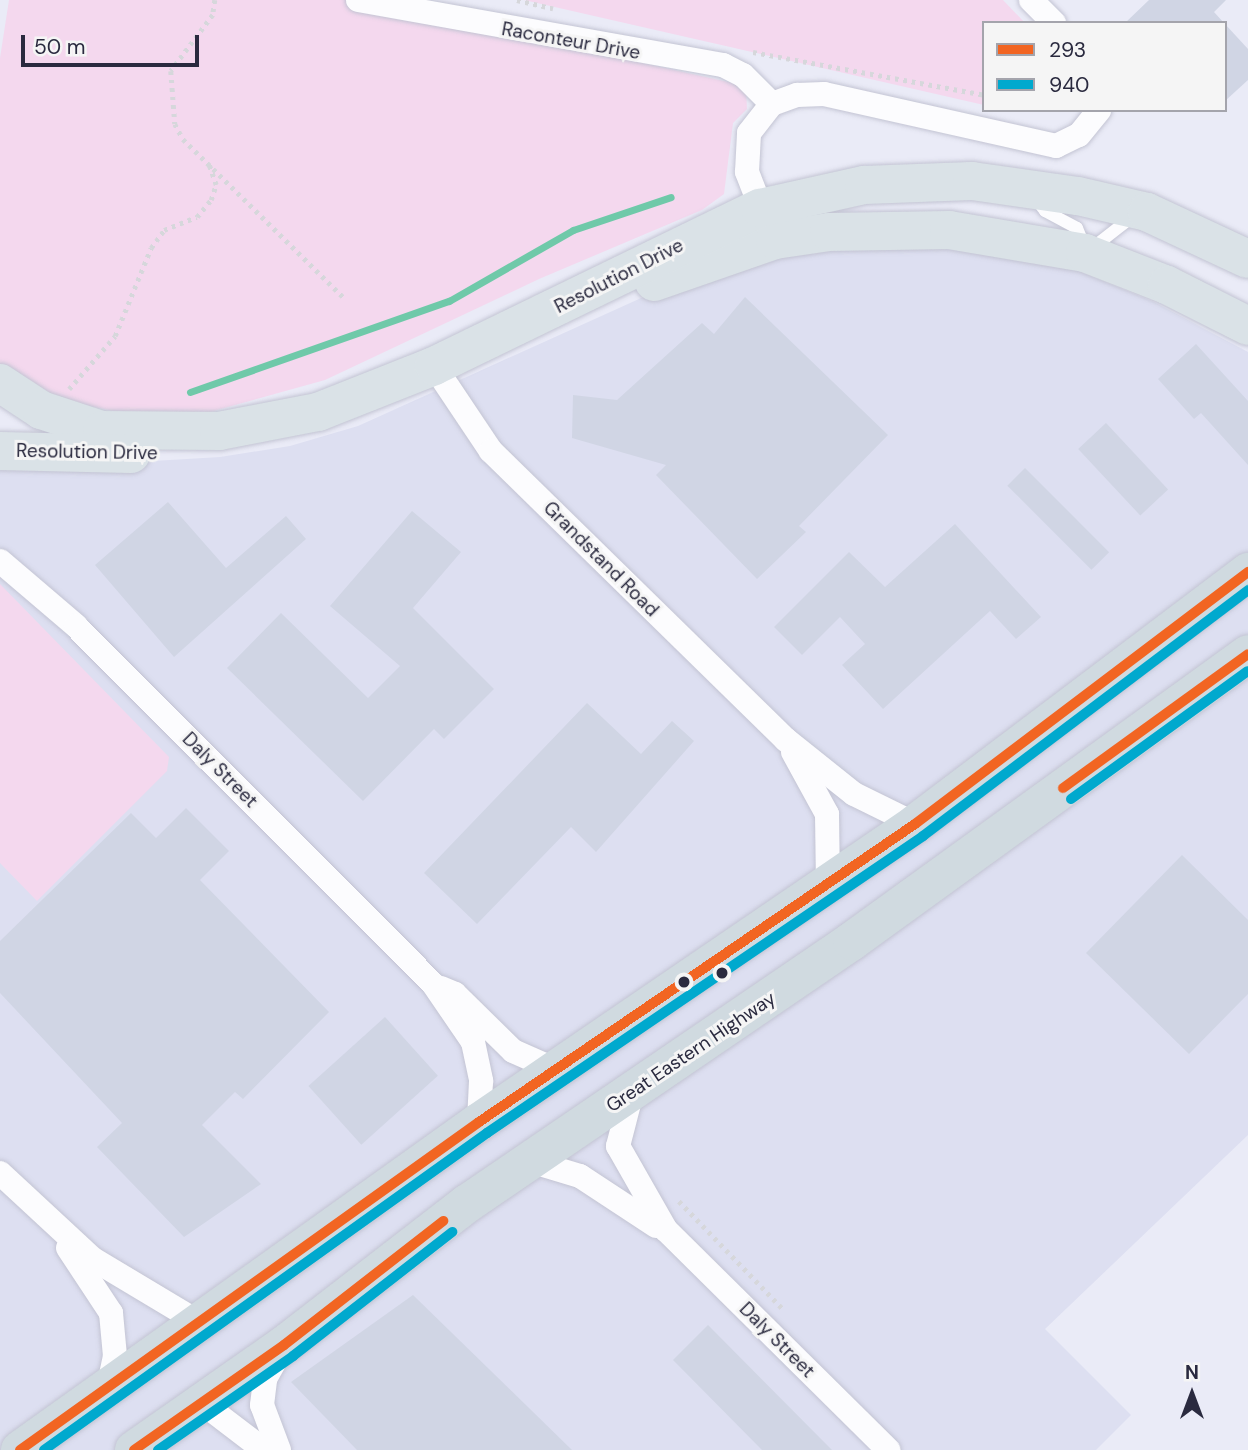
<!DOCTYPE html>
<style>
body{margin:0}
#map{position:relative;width:1248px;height:1450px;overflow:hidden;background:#eaebf7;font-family:"DM Sans",sans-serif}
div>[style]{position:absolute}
.built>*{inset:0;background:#dddff1}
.green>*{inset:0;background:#f4d8ee}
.stream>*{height:7px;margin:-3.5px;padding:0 3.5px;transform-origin:3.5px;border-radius:3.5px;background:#6fc9a9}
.building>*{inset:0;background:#d0d5e4;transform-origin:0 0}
.path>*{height:4.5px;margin-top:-2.25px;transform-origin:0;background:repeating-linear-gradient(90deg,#d6d7db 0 3.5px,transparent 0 8.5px)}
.roads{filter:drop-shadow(0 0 2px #c3c4d3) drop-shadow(0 0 2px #c3c4d3)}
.service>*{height:12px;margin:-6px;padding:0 6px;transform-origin:6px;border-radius:6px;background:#fcfcfe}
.minor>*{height:24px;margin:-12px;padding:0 12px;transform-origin:12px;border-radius:12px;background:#fcfcfe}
.primary>*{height:38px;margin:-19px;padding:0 19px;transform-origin:19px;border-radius:19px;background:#dae2e7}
.trunk>*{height:38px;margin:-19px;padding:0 19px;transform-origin:19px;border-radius:19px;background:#d0dae0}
.bus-1>*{height:10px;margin:-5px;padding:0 5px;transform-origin:5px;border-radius:5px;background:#f26522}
.bus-2>*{height:10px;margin:-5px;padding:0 5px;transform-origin:5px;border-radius:5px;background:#00a9ce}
.dots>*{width:19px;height:19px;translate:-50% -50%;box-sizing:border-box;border:4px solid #f5f5f5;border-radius:50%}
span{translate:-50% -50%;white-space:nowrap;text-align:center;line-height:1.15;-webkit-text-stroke:6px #f5f5f5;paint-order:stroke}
.street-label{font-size:19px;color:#2a2a3f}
.legend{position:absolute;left:982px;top:21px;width:245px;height:91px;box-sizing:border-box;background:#f5f5f5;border:2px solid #a4a4ac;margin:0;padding:9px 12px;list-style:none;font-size:21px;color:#2a2a3f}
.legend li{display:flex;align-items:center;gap:14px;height:35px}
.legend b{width:35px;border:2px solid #a4a4ac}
.north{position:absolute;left:1157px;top:1359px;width:70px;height:70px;-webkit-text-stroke:5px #f5f5f5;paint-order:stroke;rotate:0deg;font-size:19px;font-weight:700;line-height:28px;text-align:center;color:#2a2a3f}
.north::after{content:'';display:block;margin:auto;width:24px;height:32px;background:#2a2a3f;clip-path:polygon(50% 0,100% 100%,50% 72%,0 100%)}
.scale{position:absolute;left:21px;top:35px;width:178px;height:32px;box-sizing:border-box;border:4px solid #2a2a3f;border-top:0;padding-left:9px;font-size:21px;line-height:24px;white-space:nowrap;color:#2a2a3f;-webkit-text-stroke:5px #f5f5f5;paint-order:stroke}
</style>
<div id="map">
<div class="built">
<div style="clip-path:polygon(932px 240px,1049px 259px,1154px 302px,1248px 352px,1248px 1135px,1045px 1329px,1131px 1415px,1096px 1450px,0 1450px,0 459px,120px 463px,220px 457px,290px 446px,358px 426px,734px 256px)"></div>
</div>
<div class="green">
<div style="clip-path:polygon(9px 0,358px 0,733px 83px,746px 90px,747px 109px,733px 123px,724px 194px,702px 210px,539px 279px,325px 380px,210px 412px,143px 417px,55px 399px,0 367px,0 58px)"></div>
<div style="clip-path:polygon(524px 0,1003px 0,1025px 23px,984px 23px,984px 105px)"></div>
<div style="clip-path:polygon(0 584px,169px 757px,167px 771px,37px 901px,0 863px)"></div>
</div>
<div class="stream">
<div style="left:190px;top:392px;width:275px;rotate:-19.4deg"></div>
<div style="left:449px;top:301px;width:143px;rotate:-29.8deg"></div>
<div style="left:573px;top:230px;width:103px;rotate:-18.6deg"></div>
</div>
<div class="building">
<div style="clip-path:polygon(1149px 0,1226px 0,1214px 12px,1224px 23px,1125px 23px)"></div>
<div style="clip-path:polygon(1225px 24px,1248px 49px,1248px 80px,1225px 101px)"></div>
<div style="clip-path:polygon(745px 297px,888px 435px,799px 526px,806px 532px,757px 579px,656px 475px,666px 465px,572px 438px,573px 395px,617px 400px,702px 323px,714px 334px)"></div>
<div style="clip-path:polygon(1196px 344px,1248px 401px,1248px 465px,1201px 413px,1194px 419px,1158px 379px)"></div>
<div style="left:1106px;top:423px;width:91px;height:38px;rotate:47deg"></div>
<div style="left:1025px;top:468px;width:119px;height:25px;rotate:45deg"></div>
<div style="clip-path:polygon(168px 502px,226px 568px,286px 516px,306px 539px,174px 657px,95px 565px)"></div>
<div style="clip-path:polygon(412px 511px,461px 552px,413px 608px,494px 689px,444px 739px,434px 729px,363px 801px,227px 668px,281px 613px,368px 698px,400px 666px,330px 606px)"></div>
<div style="clip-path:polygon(955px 524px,1041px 617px,1016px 639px,990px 611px,883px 709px,842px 665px,865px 644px,840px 617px,802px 655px,774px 627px,849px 552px,885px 587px)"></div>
<div style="clip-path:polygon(587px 703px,641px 754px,672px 721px,694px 741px,596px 852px,571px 827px,477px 924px,424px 873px)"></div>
<div style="clip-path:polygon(186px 808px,229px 851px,200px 880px,329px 1012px,243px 1099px,235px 1092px,202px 1125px,261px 1184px,184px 1237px,97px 1147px,122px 1123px,0 993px,0 941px,131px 813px,156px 838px)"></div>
<div style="clip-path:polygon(1182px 855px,1248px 920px,1248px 994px,1189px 1054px,1086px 953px)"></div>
<div style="left:385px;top:1017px;width:79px;height:103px;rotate:48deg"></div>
<div style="clip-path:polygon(413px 1295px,572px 1450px,357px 1450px,291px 1382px)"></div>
<div style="clip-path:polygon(708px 1325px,832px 1450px,762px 1450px,673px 1360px)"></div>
</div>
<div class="path">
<div style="left:215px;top:0;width:15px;rotate:98deg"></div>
<div style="left:213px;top:15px;width:70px;rotate:126.9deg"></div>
<div style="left:171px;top:71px;width:53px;rotate:85.7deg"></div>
<div style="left:175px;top:124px;width:17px;rotate:62deg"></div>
<div style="left:183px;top:139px;width:228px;rotate:44.6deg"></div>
<div style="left:517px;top:0;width:37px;rotate:13deg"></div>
<div style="left:753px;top:52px;width:235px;rotate:10.5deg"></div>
<div style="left:69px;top:389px;width:70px;rotate:-49deg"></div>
<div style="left:115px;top:336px;width:95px;rotate:-67.8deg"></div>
<div style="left:151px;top:248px;width:22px;rotate:-54deg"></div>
<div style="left:164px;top:230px;width:35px;rotate:-22deg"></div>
<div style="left:197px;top:217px;width:22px;rotate:-51deg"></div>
<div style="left:211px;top:200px;width:16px;rotate:-72deg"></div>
<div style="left:216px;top:185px;width:21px;rotate:-109deg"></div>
<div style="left:679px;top:1201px;width:149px;rotate:46.1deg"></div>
</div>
<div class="roads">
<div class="service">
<div style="left:1036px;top:199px;width:15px;rotate:53deg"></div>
<div style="left:1045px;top:211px;width:36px;rotate:28deg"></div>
<div style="left:1077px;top:228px;width:22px;rotate:68deg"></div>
<div style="left:1091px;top:249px;width:52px;rotate:-38deg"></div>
</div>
<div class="minor">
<div style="left:358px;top:0;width:371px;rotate:10.1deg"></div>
<div style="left:723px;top:65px;width:22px;rotate:27deg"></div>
<div style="left:743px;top:75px;width:41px;rotate:45deg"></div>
<div style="left:1031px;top:0;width:33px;rotate:45deg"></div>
<div style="left:766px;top:221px;width:53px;rotate:-111.2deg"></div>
<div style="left:747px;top:172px;width:39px;rotate:-87deg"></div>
<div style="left:749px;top:133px;width:37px;rotate:-52deg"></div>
<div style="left:772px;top:104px;width:27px;rotate:-20deg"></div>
<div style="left:797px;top:95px;width:27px;rotate:-2deg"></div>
<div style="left:824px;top:94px;width:238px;rotate:12.6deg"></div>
<div style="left:1056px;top:146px;width:25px;rotate:-26deg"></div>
<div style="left:1079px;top:135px;width:32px;rotate:-51deg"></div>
<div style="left:434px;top:366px;width:102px;rotate:56.2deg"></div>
<div style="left:491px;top:451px;width:412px;rotate:44.4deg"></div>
<div style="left:785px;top:739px;width:88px;rotate:38.6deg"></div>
<div style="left:854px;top:794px;width:68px;rotate:26.2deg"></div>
<div style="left:0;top:561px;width:100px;rotate:40.5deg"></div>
<div style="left:76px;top:626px;width:507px;rotate:45.08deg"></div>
<div style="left:434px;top:985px;width:69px;rotate:55.6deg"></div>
<div style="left:473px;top:1042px;width:40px;rotate:78deg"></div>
<div style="left:481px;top:1081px;width:41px;rotate:92.8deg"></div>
<div style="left:793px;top:752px;width:71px;rotate:61.3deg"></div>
<div style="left:827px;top:814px;width:71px;rotate:89.2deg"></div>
<div style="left:441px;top:988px;width:15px;rotate:23deg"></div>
<div style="left:455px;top:994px;width:81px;rotate:44.5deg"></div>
<div style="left:513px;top:1051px;width:47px;rotate:23.8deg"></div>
<div style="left:632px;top:1092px;width:56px;rotate:104.5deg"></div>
<div style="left:618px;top:1146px;width:97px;rotate:60.3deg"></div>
<div style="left:666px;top:1230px;width:313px;rotate:44.7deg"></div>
<div style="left:530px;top:1161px;width:52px;rotate:16.7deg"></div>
<div style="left:580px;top:1176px;width:91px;rotate:33.3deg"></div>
<div style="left:0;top:1173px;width:127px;rotate:42.8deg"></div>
<div style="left:93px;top:1259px;width:125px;rotate:30.9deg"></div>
<div style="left:68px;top:1248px;width:78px;rotate:56.5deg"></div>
<div style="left:111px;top:1313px;width:43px;rotate:84.7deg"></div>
<div style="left:115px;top:1356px;width:33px;rotate:102deg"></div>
<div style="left:201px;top:1402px;width:79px;rotate:37.3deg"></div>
<div style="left:279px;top:1450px;width:48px;rotate:-110.7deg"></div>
<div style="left:262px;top:1405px;width:26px;rotate:-83deg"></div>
<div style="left:265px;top:1379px;width:31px;rotate:-61deg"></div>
</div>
<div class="primary">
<div style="left:654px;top:282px;width:128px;rotate:-19.1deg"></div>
<div style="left:775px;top:240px;width:55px;rotate:-8.4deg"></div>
<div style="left:829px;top:232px;width:120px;rotate:-1deg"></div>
<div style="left:949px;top:230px;width:138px;rotate:9.6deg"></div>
<div style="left:1085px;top:253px;width:88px;rotate:21.3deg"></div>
<div style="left:1167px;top:285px;width:91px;rotate:26.8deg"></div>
<div style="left:0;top:383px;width:49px;rotate:33.4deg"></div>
<div style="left:41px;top:410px;width:64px;rotate:18.2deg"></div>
<div style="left:102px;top:430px;width:117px;rotate:0.5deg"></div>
<div style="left:219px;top:431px;width:101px;rotate:-10.9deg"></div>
<div style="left:318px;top:412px;width:125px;rotate:-21.6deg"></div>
<div style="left:434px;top:366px;width:362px;rotate:-25.9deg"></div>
<div style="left:760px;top:208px;width:107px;rotate:-12.5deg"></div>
<div style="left:864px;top:185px;width:108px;rotate:-2.1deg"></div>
<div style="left:972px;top:181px;width:107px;rotate:8.1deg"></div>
<div style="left:1078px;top:196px;width:71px;rotate:13.1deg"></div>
<div style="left:1147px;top:212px;width:111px;rotate:25deg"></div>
<div style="left:0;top:451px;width:131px;rotate:1.3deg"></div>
</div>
<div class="trunk">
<div style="left:20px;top:1450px;width:564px;rotate:-35.55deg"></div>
<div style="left:479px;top:1122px;width:528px;rotate:-34.35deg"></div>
<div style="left:915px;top:824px;width:418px;rotate:-37.1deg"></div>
<div style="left:134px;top:1450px;width:183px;rotate:-35deg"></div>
<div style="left:284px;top:1345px;width:232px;rotate:-37.7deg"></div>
<div style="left:468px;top:1203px;width:465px;rotate:-34.3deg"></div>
<div style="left:852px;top:941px;width:489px;rotate:-35.9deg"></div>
</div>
</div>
<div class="bus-1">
<div style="left:1063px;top:788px;width:228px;rotate:-35.9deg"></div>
<div style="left:20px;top:1450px;width:564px;rotate:-35.55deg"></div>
<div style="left:479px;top:1122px;width:528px;rotate:-34.35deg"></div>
<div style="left:915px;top:824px;width:418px;rotate:-37.1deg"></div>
<div style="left:134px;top:1450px;width:183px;rotate:-35deg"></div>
<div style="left:284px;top:1345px;width:202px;rotate:-37.9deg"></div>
</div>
<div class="bus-2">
<div style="left:1071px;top:799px;width:218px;rotate:-35.9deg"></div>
<div style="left:44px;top:1450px;width:545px;rotate:-35.59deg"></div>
<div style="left:487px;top:1133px;width:528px;rotate:-34.26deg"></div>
<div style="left:923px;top:836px;width:408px;rotate:-37.1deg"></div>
<div style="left:158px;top:1450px;width:165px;rotate:-34.8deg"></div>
<div style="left:293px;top:1356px;width:202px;rotate:-37.9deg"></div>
</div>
<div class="dots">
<div style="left:722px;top:973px;background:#2a2a3f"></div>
<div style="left:684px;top:982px;background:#2a2a3f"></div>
</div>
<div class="street-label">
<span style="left:571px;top:41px;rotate:10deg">Raconteur Drive</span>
<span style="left:619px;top:276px;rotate:-27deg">Resolution Drive</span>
<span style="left:87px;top:452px;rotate:1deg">Resolution Drive</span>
<span style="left:601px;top:559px;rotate:45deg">Grandstand Road</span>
<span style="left:220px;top:770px;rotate:45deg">Daly Street</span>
<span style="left:691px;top:1052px;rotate:-34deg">Great Eastern Highway</span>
<span style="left:777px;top:1340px;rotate:45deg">Daly Street</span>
</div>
<ul class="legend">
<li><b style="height:9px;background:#f26522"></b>293</li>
<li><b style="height:9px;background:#00a9ce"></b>940</li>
</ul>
<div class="north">N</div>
<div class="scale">50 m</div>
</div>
